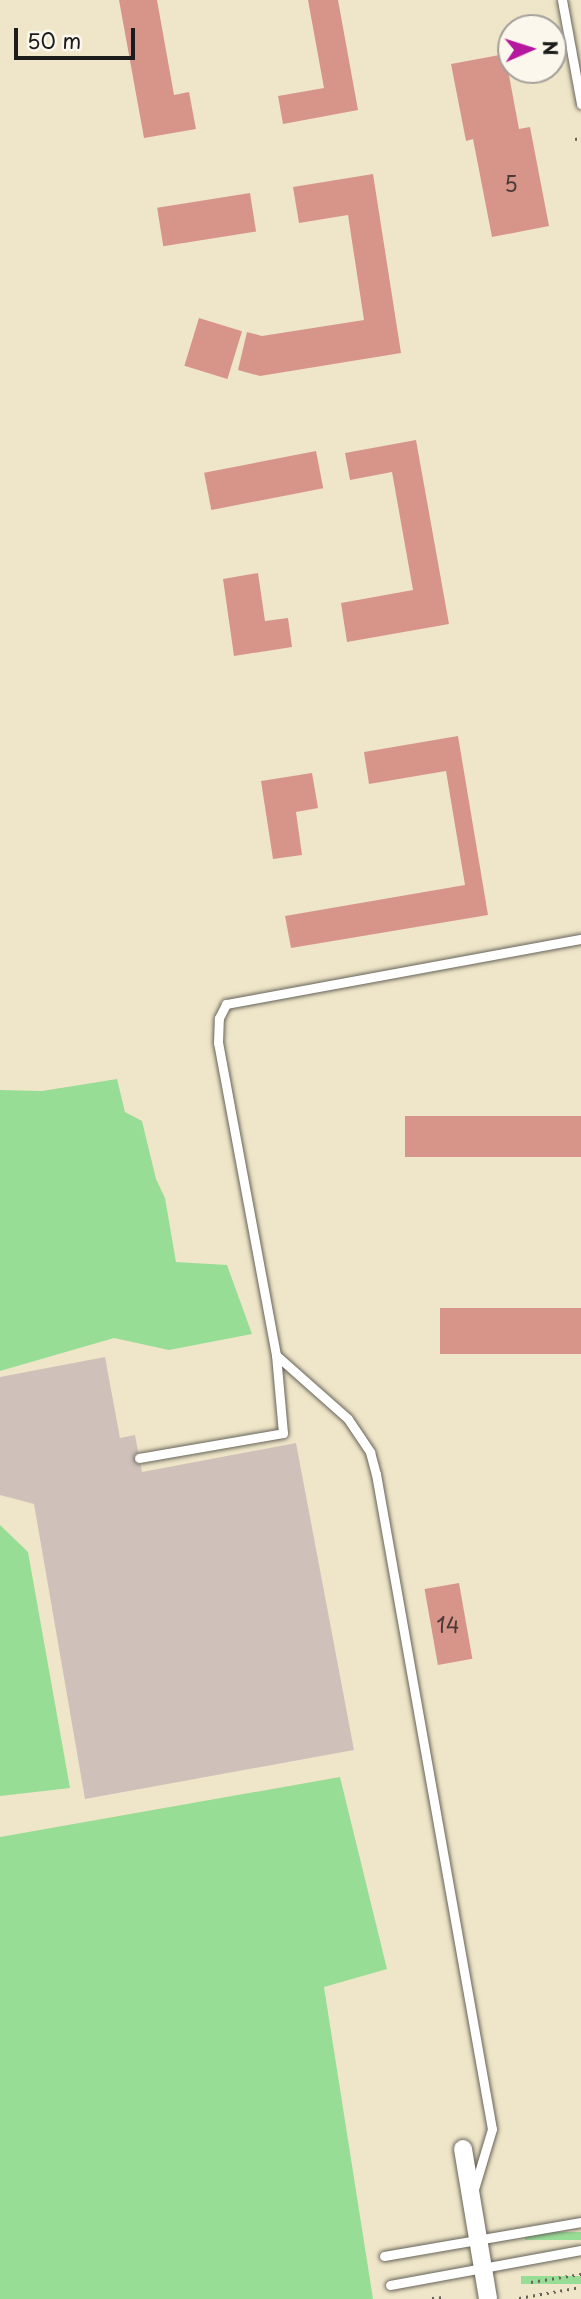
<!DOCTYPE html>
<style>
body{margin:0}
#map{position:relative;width:581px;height:2299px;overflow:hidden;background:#efe6c9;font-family:"Playpen Sans",sans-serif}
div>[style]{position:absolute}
.industrial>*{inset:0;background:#cfc1ba}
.green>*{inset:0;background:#98dd96;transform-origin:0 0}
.building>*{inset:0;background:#d7958a;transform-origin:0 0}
.path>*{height:2.5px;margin-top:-1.25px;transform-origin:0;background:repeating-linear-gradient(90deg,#666359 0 2px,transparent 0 7px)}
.roads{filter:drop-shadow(0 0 2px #666359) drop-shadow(0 0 2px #666359)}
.service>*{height:9px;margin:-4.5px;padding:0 4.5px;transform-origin:4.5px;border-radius:4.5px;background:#fff}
.minor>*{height:18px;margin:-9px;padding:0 9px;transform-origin:9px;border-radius:9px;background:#fff}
span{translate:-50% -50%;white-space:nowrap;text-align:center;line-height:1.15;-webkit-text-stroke:5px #fbf7ec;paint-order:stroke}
.number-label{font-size:21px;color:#4b3a38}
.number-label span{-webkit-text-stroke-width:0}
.north{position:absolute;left:497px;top:14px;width:70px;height:70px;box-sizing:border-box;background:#fbf7ec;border:2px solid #a29f99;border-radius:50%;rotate:87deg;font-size:19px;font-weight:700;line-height:28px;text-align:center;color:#1c1c1c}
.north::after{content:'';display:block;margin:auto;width:24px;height:32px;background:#b5179e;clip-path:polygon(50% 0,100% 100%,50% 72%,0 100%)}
.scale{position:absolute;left:14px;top:28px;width:121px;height:32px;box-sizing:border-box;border:4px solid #1c1c1c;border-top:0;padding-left:9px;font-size:21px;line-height:24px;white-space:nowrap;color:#1c1c1c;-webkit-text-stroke:5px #fbf7ec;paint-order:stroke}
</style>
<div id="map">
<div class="industrial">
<div style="clip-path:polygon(105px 1357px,120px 1438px,135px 1435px,142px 1472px,296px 1443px,354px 1750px,85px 1799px,34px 1504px,0 1495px,0 1377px)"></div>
</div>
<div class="green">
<div style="clip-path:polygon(117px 1079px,125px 1112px,142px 1121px,156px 1179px,165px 1198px,176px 1262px,227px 1265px,252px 1334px,169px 1350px,114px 1338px,0 1371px,0 1090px,42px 1091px)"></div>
<div style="clip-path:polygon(0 1525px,28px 1552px,70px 1788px,0 1796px)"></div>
<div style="clip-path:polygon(340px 1777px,387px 1969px,324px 1987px,373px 2299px,0 2299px,0 1837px)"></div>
<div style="left:581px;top:2232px;width:8px;height:56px;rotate:90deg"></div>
<div style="left:581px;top:2276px;width:8px;height:60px;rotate:90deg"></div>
</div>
<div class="building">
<div style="clip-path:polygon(119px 0,157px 0,174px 95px,189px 92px,196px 129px,144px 138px)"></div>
<div style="clip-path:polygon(308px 0,338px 0,358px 110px,283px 124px,278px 96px,324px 88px)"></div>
<div style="clip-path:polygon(505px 54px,519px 129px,530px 127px,549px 226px,492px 237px,473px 139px,466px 141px,451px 64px)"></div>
<div style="clip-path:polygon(373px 174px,401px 353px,260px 376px,238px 370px,247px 332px,262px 336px,364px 320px,348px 215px,299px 223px,293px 187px)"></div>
<div style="left:250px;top:193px;width:39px;height:94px;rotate:81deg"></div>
<div style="left:199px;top:318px;width:45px;height:50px;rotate:17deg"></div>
<div style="clip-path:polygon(416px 440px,449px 624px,347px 642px,341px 603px,413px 590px,392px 472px,350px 480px,345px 453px)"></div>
<div style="left:316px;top:451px;width:38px;height:114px;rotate:79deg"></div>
<div style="clip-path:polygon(258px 573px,265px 621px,288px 618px,292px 647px,234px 656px,223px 579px)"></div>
<div style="clip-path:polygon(458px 736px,488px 915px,291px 948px,285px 916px,465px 885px,446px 771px,369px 784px,364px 752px)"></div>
<div style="clip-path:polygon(312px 773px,318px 808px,296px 812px,302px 855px,273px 859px,261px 781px)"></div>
<div style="left:581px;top:1116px;width:41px;height:176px;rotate:90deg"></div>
<div style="left:581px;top:1308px;width:46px;height:141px;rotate:90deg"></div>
<div style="left:459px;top:1583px;width:77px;height:35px;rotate:80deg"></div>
</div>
<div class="path">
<div style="left:575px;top:139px;width:6px;rotate:-9deg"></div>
<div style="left:531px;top:2282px;width:51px;rotate:-9.1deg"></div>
<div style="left:432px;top:2298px;width:12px;rotate:-5deg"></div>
<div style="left:519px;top:2298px;width:63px;rotate:-10.1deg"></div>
</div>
<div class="roads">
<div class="service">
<div style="left:562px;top:0;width:106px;rotate:79.6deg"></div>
<div style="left:276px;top:1355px;width:96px;rotate:41.6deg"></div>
<div style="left:348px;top:1419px;width:40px;rotate:56deg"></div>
<div style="left:370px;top:1452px;width:23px;rotate:75deg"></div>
<div style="left:376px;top:1474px;width:665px;rotate:79.96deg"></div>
<div style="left:492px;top:2129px;width:63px;rotate:106.7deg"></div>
<div style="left:139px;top:1458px;width:146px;rotate:-9.8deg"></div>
<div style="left:283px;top:1433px;width:78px;rotate:-95.1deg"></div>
<div style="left:276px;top:1355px;width:317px;rotate:-100.5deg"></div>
<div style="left:218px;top:1043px;width:25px;rotate:-88deg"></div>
<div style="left:219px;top:1018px;width:16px;rotate:-63deg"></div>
<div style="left:226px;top:1004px;width:361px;rotate:-10.4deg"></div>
<div style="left:384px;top:2256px;width:200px;rotate:-9.8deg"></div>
<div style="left:390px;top:2285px;width:194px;rotate:-10.4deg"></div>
</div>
<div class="minor">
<div style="left:463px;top:2149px;width:152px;rotate:80.5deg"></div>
</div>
</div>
<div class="number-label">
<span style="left:511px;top:183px">5</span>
<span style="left:448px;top:1624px">14</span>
</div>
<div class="north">N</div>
<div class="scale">50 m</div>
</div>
